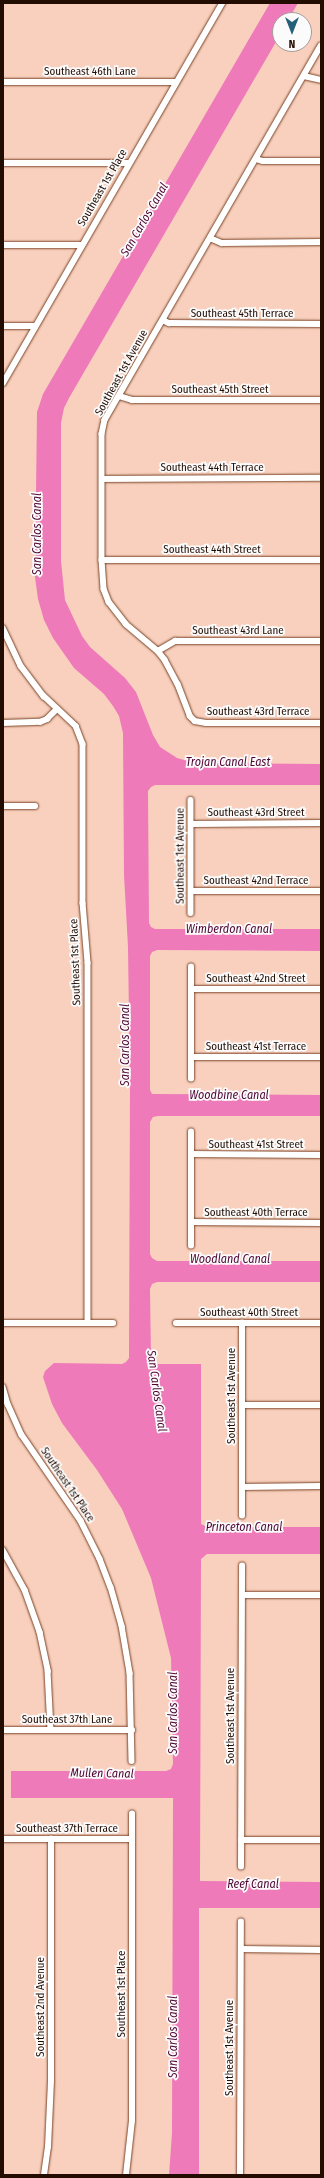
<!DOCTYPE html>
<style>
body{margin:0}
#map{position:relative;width:324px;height:2178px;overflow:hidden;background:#f8d0bd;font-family:"Fira Sans Condensed",sans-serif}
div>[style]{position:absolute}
.water>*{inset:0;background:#ee7ab9}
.roads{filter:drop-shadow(0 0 1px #7a4326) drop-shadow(0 0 1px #7a4326)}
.minor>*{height:5.5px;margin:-2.75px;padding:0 2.75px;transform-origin:2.75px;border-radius:2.75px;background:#fff}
span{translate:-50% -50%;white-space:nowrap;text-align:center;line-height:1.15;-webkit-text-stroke:3.5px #fbfbfb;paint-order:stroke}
.street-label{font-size:11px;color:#230d03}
.water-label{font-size:12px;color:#4f0635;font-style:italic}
.frame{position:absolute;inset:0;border:4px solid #230d03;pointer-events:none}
.north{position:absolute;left:272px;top:12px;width:40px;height:40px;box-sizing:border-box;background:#fbfbfb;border:1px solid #a59c98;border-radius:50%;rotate:180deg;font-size:11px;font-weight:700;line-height:16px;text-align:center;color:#230d03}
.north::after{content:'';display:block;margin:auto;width:14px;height:18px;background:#246078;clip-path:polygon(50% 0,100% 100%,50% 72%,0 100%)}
</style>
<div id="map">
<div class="water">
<div style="clip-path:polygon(270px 3px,298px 3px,288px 20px,280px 20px,280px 35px,69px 398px,64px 408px,61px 423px,61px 561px,65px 600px,82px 636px,90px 647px,125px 678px,136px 692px,153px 735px,160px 747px,177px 758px,195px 763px,321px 764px,321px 785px,155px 785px,151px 787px,148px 791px,149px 923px,151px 927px,155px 929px,321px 929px,321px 951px,157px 950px,152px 952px,150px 956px,150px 1090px,152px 1094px,321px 1095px,321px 1116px,158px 1116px,153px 1117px,150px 1122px,150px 1254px,152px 1258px,157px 1261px,321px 1261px,321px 1282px,157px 1282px,152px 1284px,150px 1289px,151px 1360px,157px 1364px,201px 1364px,201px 1524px,207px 1527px,321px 1527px,321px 1554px,207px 1554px,201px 1559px,200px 1881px,321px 1882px,321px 1908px,199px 1908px,199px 2175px,169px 2175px,172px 2133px,173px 1798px,11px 1798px,11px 1771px,166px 1771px,171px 1769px,173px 1764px,171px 1658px,151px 1578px,122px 1509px,97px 1470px,62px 1423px,52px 1404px,43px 1377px,45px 1371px,54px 1363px,122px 1364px,126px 1362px,129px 1358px,130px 1088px,128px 947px,124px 875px,123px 733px,119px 716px,113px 706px,104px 694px,74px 668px,53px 638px,44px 620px,38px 599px,35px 577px,37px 412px,43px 394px)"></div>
</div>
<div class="roads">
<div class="minor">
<div style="left:321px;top:46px;width:432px;rotate:120deg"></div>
<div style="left:105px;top:420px;width:14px;rotate:102deg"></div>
<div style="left:102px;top:434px;width:126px;rotate:90deg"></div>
<div style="left:102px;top:560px;width:29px;rotate:86deg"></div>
<div style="left:104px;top:589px;width:14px;rotate:69deg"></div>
<div style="left:109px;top:602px;width:28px;rotate:52deg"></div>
<div style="left:126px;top:624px;width:42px;rotate:40.2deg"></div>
<div style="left:158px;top:651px;width:11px;rotate:52deg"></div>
<div style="left:165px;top:660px;width:27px;rotate:62deg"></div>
<div style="left:178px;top:684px;width:34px;rotate:69deg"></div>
<div style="left:190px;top:716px;width:7px;rotate:45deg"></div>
<div style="left:195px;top:721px;width:11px;rotate:10deg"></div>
<div style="left:206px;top:723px;width:115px"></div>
<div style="left:304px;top:76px;width:17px;rotate:13deg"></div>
<div style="left:3px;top:82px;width:173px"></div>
<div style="left:256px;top:159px;width:7px;rotate:16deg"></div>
<div style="left:263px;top:161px;width:58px"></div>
<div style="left:3px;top:163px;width:126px"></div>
<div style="left:210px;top:238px;width:13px;rotate:23deg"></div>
<div style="left:222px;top:243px;width:99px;rotate:-0.6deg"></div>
<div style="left:3px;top:245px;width:78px"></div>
<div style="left:163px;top:320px;width:7px;rotate:27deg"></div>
<div style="left:169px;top:323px;width:152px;rotate:0.4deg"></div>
<div style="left:3px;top:326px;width:32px"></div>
<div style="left:3px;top:383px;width:439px;rotate:-60deg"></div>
<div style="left:119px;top:396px;width:14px;rotate:17deg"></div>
<div style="left:132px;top:400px;width:189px"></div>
<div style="left:102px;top:479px;width:219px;rotate:-0.3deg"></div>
<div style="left:102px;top:560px;width:219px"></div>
<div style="left:3px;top:628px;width:42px;rotate:64.7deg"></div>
<div style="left:21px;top:666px;width:38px;rotate:53deg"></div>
<div style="left:44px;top:696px;width:44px;rotate:43.2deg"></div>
<div style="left:76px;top:726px;width:19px;rotate:69deg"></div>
<div style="left:83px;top:744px;width:159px;rotate:90deg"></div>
<div style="left:83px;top:903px;width:60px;rotate:85.2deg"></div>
<div style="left:88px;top:963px;width:360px;rotate:90deg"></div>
<div style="left:158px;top:651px;width:20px;rotate:-30deg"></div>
<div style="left:175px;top:641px;width:146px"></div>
<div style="left:3px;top:723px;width:37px;rotate:-2deg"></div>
<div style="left:40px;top:722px;width:8px;rotate:-23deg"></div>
<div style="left:47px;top:719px;width:14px;rotate:-45deg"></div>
<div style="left:191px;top:800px;width:113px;rotate:90deg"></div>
<div style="left:3px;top:806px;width:32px"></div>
<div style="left:191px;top:824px;width:130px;rotate:-0.4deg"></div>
<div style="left:191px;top:891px;width:130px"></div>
<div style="left:191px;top:989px;width:130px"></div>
<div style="left:191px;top:1057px;width:130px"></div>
<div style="left:191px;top:1079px;width:112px;rotate:-90deg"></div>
<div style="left:191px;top:1154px;width:130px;rotate:0.4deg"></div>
<div style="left:191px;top:1222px;width:130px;rotate:0.4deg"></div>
<div style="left:191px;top:1246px;width:114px;rotate:-90deg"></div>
<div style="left:3px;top:1323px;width:110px"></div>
<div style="left:176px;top:1323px;width:145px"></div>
<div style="left:3px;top:1387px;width:18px;rotate:74deg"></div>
<div style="left:8px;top:1404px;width:34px;rotate:66deg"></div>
<div style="left:22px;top:1435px;width:104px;rotate:55.5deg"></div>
<div style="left:81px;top:1521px;width:42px;rotate:63.4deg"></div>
<div style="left:100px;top:1559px;width:30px;rotate:69deg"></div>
<div style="left:111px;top:1587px;width:41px;rotate:74.2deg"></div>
<div style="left:122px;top:1626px;width:48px;rotate:80.3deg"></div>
<div style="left:130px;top:1673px;width:88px;rotate:88.7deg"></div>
<div style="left:242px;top:1405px;width:79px"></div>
<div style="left:242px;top:1487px;width:79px;rotate:-0.7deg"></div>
<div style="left:242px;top:1516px;width:193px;rotate:-90deg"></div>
<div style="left:3px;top:1550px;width:46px;rotate:61.2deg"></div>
<div style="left:25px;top:1590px;width:45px;rotate:70.3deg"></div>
<div style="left:40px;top:1632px;width:40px;rotate:78deg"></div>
<div style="left:48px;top:1671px;width:59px;rotate:87.1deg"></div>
<div style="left:242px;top:1595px;width:79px"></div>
<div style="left:3px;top:1730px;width:129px"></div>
<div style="left:3px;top:1839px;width:129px"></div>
<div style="left:241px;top:1840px;width:80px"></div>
<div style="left:241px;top:1867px;width:301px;rotate:-89.8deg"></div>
<div style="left:241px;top:1949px;width:80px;rotate:0.7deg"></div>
<div style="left:44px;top:2175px;width:28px;rotate:-82deg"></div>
<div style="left:48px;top:2147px;width:67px;rotate:-87.4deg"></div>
<div style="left:51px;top:2080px;width:241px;rotate:-90deg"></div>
<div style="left:126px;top:2175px;width:54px;rotate:-83.7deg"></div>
<div style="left:132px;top:2121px;width:307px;rotate:-90deg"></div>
<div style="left:240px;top:2175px;width:253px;rotate:-89.8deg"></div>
</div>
</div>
<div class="street-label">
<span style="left:90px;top:72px">Southeast 46th Lane</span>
<span style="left:103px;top:188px;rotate:-60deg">Southeast 1st Place</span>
<span style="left:242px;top:314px">Southeast 45th Terrace</span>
<span style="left:122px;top:373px;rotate:-61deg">Southeast 1st Avenue</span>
<span style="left:220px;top:390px">Southeast 45th Street</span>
<span style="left:212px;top:468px">Southeast 44th Terrace</span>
<span style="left:212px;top:550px">Southeast 44th Street</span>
<span style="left:238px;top:631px">Southeast 43rd Lane</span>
<span style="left:258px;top:712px">Southeast 43rd Terrace</span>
<span style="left:256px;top:813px">Southeast 43rd Street</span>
<span style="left:181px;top:856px;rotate:-90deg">Southeast 1st Avenue</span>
<span style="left:256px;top:881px">Southeast 42nd Terrace</span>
<span style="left:76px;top:962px;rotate:-92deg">Southeast 1st Place</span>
<span style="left:256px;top:979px">Southeast 42nd Street</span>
<span style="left:256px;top:1047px">Southeast 41st Terrace</span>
<span style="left:256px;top:1145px">Southeast 41st Street</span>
<span style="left:256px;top:1213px">Southeast 40th Terrace</span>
<span style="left:249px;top:1313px">Southeast 40th Street</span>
<span style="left:232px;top:1396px;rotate:-90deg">Southeast 1st Avenue</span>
<span style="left:67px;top:1485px;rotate:56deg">Southeast 1st Place</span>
<span style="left:231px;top:1716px;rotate:-90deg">Southeast 1st Avenue</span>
<span style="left:67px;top:1720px">Southeast 37th Lane</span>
<span style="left:67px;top:1829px">Southeast 37th Terrace</span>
<span style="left:122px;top:1994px;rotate:-90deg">Southeast 1st Place</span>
<span style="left:41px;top:2007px;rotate:-90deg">Southeast 2nd Avenue</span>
<span style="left:230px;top:2048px;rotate:-90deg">Southeast 1st Avenue</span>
</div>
<div class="water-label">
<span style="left:145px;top:220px;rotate:-60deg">San Carlos Canal</span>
<span style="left:38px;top:534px;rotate:-90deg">San Carlos Canal</span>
<span style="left:228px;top:763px">Trojan Canal East</span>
<span style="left:229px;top:930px">Wimberdon Canal</span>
<span style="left:126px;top:1045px;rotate:-90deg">San Carlos Canal</span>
<span style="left:229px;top:1096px">Woodbine Canal</span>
<span style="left:230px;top:1260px">Woodland Canal</span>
<span style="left:156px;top:1391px;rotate:82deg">San Carlos Canal</span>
<span style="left:244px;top:1528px">Princeton Canal</span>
<span style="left:174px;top:1713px;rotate:-90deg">San Carlos Canal</span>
<span style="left:102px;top:1774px;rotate:1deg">Mullen Canal</span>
<span style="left:253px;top:1885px">Reef Canal</span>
<span style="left:174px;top:2037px;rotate:-90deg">San Carlos Canal</span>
</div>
<div class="frame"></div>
<div class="north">N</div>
</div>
